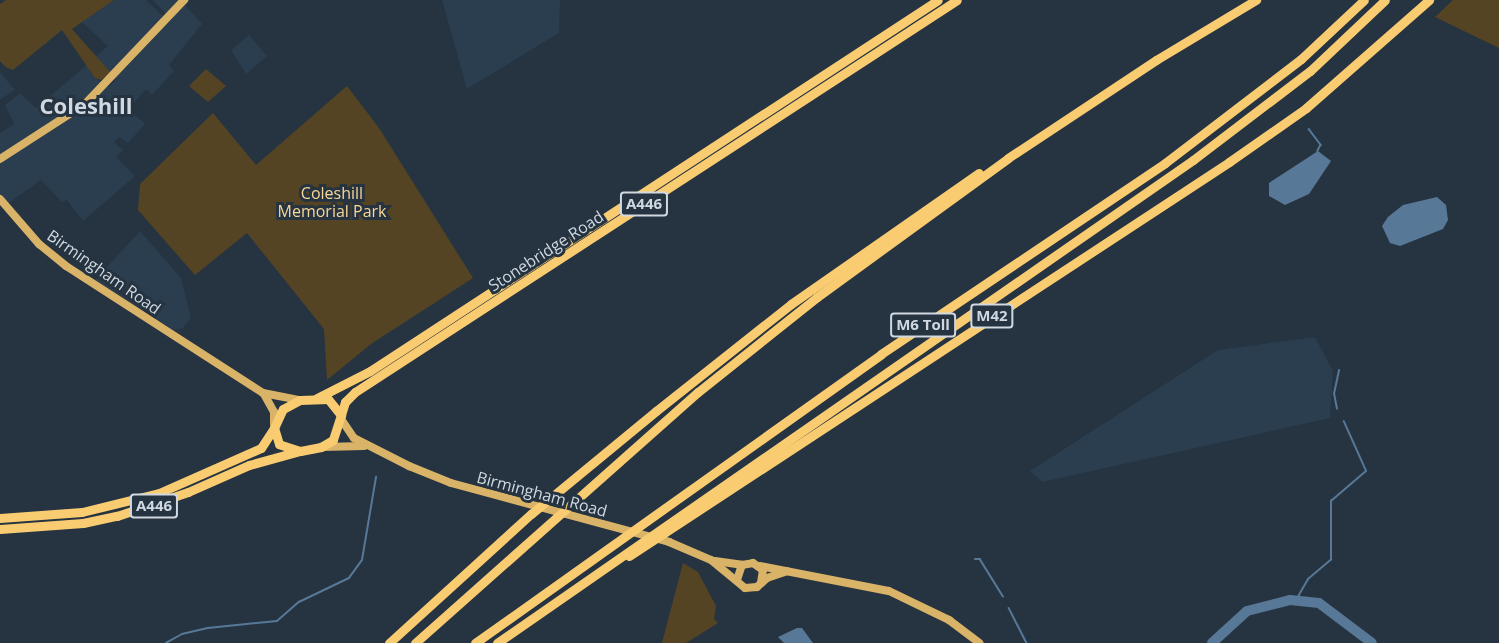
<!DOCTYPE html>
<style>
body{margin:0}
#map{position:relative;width:1499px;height:643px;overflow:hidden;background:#263340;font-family:"Open Sans",sans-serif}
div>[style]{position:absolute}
.built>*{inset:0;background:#2a3e4f}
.green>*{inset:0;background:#554423}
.water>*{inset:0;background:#577997}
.stream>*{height:1.5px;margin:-0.75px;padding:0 0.75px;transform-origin:0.75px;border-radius:0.75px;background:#577997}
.river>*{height:10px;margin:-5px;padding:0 5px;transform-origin:5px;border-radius:5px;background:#577997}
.major>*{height:8px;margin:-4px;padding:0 4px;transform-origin:4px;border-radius:4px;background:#d9b368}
.highway>*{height:9px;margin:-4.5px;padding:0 4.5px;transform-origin:4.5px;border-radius:4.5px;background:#facc71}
span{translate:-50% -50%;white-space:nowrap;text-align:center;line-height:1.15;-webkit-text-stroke:6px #263340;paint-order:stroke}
.shield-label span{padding:2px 4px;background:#263340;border:2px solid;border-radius:4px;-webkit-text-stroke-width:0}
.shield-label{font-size:15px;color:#d0d9e1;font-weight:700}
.park-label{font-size:16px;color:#f9d695}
.street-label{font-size:16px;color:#d0d9e1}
.district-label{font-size:22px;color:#d0d9e1;font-weight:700}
</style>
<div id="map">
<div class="built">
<div style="clip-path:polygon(114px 0,146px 0,169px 22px,185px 5px,202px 24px,169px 65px,174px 71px,152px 95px,146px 89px,128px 109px,145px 124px,128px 143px,119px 137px,114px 142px,123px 150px,116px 157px,135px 176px,83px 221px,67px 200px,62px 202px,41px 180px,7px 204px,0 196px,0 133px,14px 124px,5px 105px,20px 93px,36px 108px,87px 65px,94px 77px,109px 87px,116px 79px,95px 57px,108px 46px,82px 22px)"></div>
<div style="clip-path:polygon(153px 0,179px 0,166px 14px)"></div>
<div style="clip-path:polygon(442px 0,560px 0,559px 33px,467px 89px)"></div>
<div style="clip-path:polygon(249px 35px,267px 56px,246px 74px,231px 50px)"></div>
<div style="clip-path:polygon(0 72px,15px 90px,1px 99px,0 99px)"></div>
<div style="clip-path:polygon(140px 231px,181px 278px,191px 318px,183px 328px,174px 330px,95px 280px)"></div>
<div style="clip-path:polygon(1315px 337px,1333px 371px,1330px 418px,1042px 482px,1030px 471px,1218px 350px)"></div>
</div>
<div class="green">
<div style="clip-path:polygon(6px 0,114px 0,72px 29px,111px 73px,101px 80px,95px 78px,62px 30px,13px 70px,6px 67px,0 61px,0 4px)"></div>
<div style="clip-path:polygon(1453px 0,1499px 0,1499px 48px,1435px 17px)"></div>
<div style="clip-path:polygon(206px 69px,226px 86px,208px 102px,189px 86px)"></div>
<div style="clip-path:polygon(347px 86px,379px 128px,473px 278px,371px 344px,327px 380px,324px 329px,247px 233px,195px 275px,138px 210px,140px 184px,213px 113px,256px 165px)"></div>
<div style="clip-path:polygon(683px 563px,698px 572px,716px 606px,714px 619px,718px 623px,686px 643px,662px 643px)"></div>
</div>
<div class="water">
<div style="clip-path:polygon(1318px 151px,1331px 161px,1309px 194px,1285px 205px,1269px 196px,1269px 183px)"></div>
<div style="clip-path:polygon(1437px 197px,1446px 205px,1448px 220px,1443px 229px,1400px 246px,1390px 243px,1382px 226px,1388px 217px,1403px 205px)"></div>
<div style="clip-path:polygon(797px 628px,802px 628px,813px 643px,784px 643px,778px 637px)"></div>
</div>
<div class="stream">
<div style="left:1309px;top:129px;width:20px;rotate:53deg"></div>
<div style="left:1321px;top:145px;width:7px;rotate:117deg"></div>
<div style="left:1337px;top:409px;width:15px;rotate:-101deg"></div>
<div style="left:1334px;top:394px;width:24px;rotate:-78deg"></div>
<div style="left:975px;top:559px;width:5px"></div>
<div style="left:980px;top:559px;width:44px;rotate:58.1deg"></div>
<div style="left:1296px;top:600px;width:24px;rotate:-60deg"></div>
<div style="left:1308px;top:579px;width:30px;rotate:-40deg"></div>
<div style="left:1331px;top:560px;width:59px;rotate:-90deg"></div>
<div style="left:1331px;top:501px;width:46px;rotate:-40.6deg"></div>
<div style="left:1366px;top:471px;width:54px;rotate:-114.2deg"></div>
<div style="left:1009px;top:608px;width:39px;rotate:63deg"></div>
<div style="left:166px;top:643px;width:18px;rotate:-29deg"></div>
<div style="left:182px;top:634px;width:27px;rotate:-13deg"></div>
<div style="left:208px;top:628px;width:69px;rotate:-5.8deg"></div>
<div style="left:277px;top:621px;width:29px;rotate:-41deg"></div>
<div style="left:299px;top:602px;width:55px;rotate:-25.6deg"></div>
<div style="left:349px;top:578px;width:22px;rotate:-54deg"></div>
<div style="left:362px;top:560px;width:84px;rotate:-80.4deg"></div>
</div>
<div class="river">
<div style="left:1212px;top:643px;width:47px;rotate:-42.4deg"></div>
<div style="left:1247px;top:611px;width:44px;rotate:-14.3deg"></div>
<div style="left:1290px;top:600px;width:29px;rotate:6deg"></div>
<div style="left:1319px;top:603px;width:66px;rotate:37deg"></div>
</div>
<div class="major">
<div style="left:0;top:159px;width:101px;rotate:-32.9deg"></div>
<div style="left:85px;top:104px;width:144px;rotate:-46.4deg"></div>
<div style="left:0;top:199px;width:60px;rotate:49.1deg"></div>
<div style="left:39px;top:244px;width:35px;rotate:39deg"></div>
<div style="left:66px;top:266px;width:234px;rotate:32.8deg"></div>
<div style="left:263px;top:393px;width:36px;rotate:11deg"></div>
<div style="left:264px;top:394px;width:21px;rotate:61deg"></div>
<div style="left:274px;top:412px;width:12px;rotate:90deg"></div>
<div style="left:341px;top:419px;width:23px;rotate:56deg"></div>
<div style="left:354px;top:438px;width:62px;rotate:27deg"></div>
<div style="left:409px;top:466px;width:45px;rotate:22deg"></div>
<div style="left:451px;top:483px;width:226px;rotate:15.1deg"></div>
<div style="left:669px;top:542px;width:46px;rotate:23.2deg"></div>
<div style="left:711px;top:560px;width:44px;rotate:39.5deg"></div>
<div style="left:745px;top:588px;width:12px;rotate:-5deg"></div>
<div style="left:757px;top:587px;width:13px;rotate:-42deg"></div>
<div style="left:767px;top:578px;width:21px;rotate:-19deg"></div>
<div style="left:322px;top:447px;width:42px;rotate:-1.4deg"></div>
<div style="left:715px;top:561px;width:27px;rotate:8deg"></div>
<div style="left:760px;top:566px;width:131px;rotate:11deg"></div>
<div style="left:889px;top:591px;width:67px;rotate:25.8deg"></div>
<div style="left:949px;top:620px;width:38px;rotate:37deg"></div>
<div style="left:737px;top:580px;width:16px;rotate:-72deg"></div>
<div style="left:742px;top:565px;width:11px;rotate:-10deg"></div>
<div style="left:753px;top:563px;width:12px;rotate:35deg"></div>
<div style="left:763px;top:570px;width:12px;rotate:99deg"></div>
</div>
<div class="highway">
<div style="left:317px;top:398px;width:59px;rotate:-27deg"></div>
<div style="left:370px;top:371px;width:678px;rotate:-33.15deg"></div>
<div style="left:328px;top:399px;width:21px;rotate:51deg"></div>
<div style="left:341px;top:415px;width:26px;rotate:108deg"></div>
<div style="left:333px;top:440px;width:14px;rotate:150deg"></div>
<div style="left:321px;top:447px;width:21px;rotate:169deg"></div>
<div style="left:300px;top:451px;width:22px;rotate:-162deg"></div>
<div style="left:279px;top:444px;width:17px;rotate:-107deg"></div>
<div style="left:274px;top:428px;width:21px;rotate:-65deg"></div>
<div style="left:283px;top:409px;width:19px;rotate:-28deg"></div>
<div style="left:300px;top:400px;width:28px;rotate:-2deg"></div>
<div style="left:341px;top:415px;width:14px;rotate:-73deg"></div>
<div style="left:345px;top:402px;width:14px;rotate:-45deg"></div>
<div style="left:355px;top:392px;width:718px;rotate:-33.07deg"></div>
<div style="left:0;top:518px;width:82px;rotate:-4.2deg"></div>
<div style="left:82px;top:512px;width:79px;rotate:-13.9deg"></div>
<div style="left:159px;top:493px;width:111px;rotate:-23.8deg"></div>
<div style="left:261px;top:448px;width:24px;rotate:-57deg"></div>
<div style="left:0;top:529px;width:83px;rotate:-4.1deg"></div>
<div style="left:83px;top:523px;width:35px;rotate:-12deg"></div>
<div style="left:117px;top:516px;width:75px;rotate:-18.7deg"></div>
<div style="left:188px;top:492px;width:67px;rotate:-23.9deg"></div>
<div style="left:249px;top:465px;width:53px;rotate:-15.4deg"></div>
<div style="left:629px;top:556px;width:718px;rotate:-33.29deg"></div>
<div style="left:1229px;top:162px;width:94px;rotate:-35deg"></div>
<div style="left:1306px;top:108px;width:164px;rotate:-41.3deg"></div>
<div style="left:389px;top:643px;width:192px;rotate:-42.3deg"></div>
<div style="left:531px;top:514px;width:162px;rotate:-39.5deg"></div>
<div style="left:656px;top:411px;width:172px;rotate:-38.4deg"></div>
<div style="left:791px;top:304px;width:229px;rotate:-34.9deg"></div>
<div style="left:415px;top:643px;width:378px;rotate:-41.6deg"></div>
<div style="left:698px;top:392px;width:152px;rotate:-38.6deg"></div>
<div style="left:817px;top:297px;width:236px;rotate:-36deg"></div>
<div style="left:1008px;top:158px;width:178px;rotate:-33.5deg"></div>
<div style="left:1156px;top:60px;width:117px;rotate:-31deg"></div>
<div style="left:475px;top:643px;width:498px;rotate:-35.4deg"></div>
<div style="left:881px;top:354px;width:342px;rotate:-33.9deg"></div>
<div style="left:1165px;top:163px;width:171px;rotate:-37.4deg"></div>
<div style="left:1301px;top:59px;width:86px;rotate:-43.1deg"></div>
<div style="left:497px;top:643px;width:847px;rotate:-34.76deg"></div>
<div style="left:1193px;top:160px;width:147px;rotate:-37.3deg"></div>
<div style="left:1310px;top:71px;width:103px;rotate:-43.4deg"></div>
</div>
<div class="shield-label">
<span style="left:644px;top:204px">A446</span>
<span style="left:992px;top:316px">M42</span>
<span style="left:923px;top:325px">M6 Toll</span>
<span style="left:154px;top:506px">A446</span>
</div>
<div class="park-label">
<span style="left:332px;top:202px">Coleshill<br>Memorial Park</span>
</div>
<div class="street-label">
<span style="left:546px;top:251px;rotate:-33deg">Stonebridge Road</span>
<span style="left:104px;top:272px;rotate:35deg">Birmingham Road</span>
<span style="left:542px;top:494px;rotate:15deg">Birmingham Road</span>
</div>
<div class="district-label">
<span style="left:86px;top:106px">Coleshill</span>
</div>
</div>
